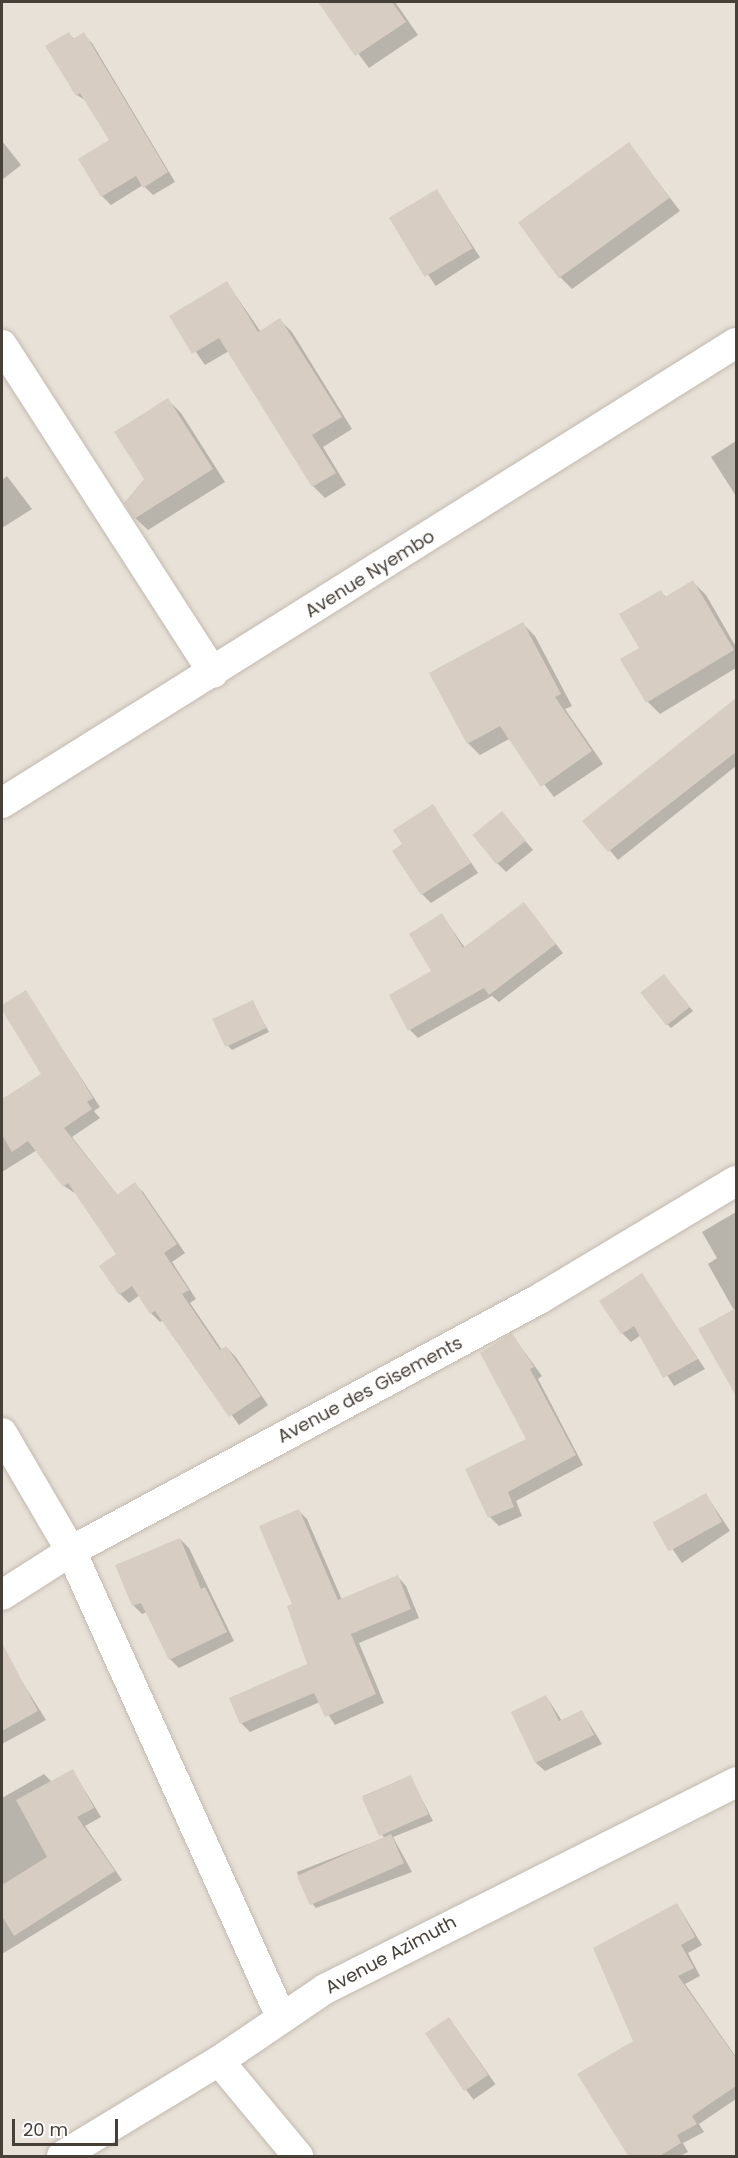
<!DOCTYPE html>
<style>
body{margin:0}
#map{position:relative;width:738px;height:2158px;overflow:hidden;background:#f4f0e9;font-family:Poppins,sans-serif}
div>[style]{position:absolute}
.residential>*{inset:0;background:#e7e1d7;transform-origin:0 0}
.shadow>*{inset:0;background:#0003;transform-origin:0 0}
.building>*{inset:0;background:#d8cdc2;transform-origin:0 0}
.roads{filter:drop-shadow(0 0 2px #c2b9af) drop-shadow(0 0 2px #c2b9af)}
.minor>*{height:30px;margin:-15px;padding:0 15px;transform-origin:15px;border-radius:15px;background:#fff}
span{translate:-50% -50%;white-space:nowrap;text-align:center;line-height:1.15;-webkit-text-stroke:4.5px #fff;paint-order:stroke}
.street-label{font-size:18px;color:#474038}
.frame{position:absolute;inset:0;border:3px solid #474038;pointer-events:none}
.scale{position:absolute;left:12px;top:2119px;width:106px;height:27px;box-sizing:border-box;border:3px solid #474038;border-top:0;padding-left:8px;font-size:18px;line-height:21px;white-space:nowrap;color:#474038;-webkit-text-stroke:4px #fff;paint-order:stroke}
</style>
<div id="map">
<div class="residential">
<div style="left:2px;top:2px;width:734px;height:2154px"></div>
</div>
<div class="shadow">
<div style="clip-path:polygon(320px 2px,395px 2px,418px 35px,369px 68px)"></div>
<div style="clip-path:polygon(68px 33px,74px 39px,83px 34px,92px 43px,175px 182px,153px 195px,143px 185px,111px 205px,102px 196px,111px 140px,88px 102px,77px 95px)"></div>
<div style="clip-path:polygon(2px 141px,21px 165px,2px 180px)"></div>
<div style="clip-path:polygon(629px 144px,680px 211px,572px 289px,560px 277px)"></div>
<div style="left:437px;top:191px;width:79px;height:53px;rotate:57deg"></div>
<div style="clip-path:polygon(227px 283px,261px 332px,280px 320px,292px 332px,352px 429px,323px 447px,346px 485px,325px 498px,313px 486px,229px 351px,205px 365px,171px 316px)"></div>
<div style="clip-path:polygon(168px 400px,181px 413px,225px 482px,148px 530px,135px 518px)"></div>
<div style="clip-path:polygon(736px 441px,736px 496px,711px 457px)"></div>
<div style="clip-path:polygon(7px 476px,32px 509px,2px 528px,2px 480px)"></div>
<div style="clip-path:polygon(693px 582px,706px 595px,736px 647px,736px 668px,660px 714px,648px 702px,641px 648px,660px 591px,666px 597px)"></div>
<div style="clip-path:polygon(523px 624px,535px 636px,572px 706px,565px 709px,603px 764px,554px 797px,509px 739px,480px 755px,468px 743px)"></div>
<div style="clip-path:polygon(736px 699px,736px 766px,618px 860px,585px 821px)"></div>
<div style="clip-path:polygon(433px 806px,478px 873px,431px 903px,422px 894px)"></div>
<div style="clip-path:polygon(502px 813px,533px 850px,506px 872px,497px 863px)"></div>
<div style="clip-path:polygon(524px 904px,563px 953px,499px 1002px,492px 996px,418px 1038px,410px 1030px,433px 972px,442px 915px,465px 948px)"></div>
<div style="clip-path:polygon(668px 980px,693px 1011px,671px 1028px,667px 1024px)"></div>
<div style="clip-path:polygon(25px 992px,100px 1107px,94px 1111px,100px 1118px,72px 1137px,118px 1196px,135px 1184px,143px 1192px,185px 1253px,172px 1262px,196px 1299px,190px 1303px,222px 1350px,226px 1347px,235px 1356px,268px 1405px,239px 1425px,163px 1320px,160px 1322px,151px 1313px,140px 1295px,129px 1303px,120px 1294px,101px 1266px,118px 1254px,75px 1193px,64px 1186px,37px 1150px,2px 1172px,2px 1101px,43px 1074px,2px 1007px)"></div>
<div style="clip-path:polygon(252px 1002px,269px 1032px,232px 1050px,228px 1046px)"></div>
<div style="clip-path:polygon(736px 1212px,736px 1314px,708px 1264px,717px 1258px,702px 1232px)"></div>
<div style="clip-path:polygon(642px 1275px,705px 1369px,674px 1386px,641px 1335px,631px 1342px,622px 1333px)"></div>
<div style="clip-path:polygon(512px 1335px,542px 1376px,538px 1379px,583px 1465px,516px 1501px,522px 1516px,499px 1526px,490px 1517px,528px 1440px)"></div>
<div style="left:706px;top:1495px;width:43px;height:58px;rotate:56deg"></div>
<div style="clip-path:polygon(298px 1510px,307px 1519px,342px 1600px,398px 1577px,406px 1586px,419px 1618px,359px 1643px,384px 1703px,335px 1725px,320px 1702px,250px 1732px,242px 1724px,231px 1699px,309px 1665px,294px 1605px)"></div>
<div style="clip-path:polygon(180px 1539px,189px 1548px,234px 1641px,179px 1668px,170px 1659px,147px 1612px,142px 1614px,134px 1606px,117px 1566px)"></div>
<div style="clip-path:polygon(19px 1677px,46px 1720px,2px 1744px,2px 1686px)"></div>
<div style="clip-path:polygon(546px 1696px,562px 1721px,582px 1712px,602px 1744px,545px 1771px,536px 1763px,513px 1712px)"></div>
<div style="clip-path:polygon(73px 1771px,101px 1817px,85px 1826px,122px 1880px,2px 1954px,2px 1798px,44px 1774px,52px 1782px)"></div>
<div style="clip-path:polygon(410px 1776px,433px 1821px,393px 1837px,412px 1872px,316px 1908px,308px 1899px,297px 1872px,384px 1838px,363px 1796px)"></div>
<div style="clip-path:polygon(677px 1904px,702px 1945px,688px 1953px,700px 1976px,685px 1984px,736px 2057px,736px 2099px,699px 2124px,704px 2132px,683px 2143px,688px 2152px,680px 2156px,630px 2156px,635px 2042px)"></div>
<div style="left:449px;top:2018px;width:81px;height:27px;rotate:55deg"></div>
</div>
<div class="building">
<div style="clip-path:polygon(318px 2px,392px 2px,406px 22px,355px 56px)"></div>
<div style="clip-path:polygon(69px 32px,73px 39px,84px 32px,168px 172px,143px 188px,136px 176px,101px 197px,78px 159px,109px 140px,80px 93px,76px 96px,45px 46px)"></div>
<div style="left:629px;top:142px;width:69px;height:137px;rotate:54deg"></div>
<div style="left:437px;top:189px;width:69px;height:56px;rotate:59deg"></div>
<div style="clip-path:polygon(227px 281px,258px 332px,280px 318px,342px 417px,312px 435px,336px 473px,312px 487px,219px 338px,192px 354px,169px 316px)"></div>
<div style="clip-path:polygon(168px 398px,213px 469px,134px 519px,124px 503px,144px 479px,114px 432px)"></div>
<div style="clip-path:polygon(693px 580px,734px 650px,646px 703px,620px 659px,639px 648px,619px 614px,661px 590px,665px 597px)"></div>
<div style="clip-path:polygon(523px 622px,561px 694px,555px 697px,592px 751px,541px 787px,500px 726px,467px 744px,429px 673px)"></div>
<div style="clip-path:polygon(736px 698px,736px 752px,608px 852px,582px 821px)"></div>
<div style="clip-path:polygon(433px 804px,471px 863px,421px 895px,392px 851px,402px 844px,393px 830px)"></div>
<div style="left:502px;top:811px;width:38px;height:38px;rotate:51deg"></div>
<div style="clip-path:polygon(524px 902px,556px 944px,489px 995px,484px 988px,408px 1031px,389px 995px,431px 971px,409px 934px,442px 913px,463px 948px)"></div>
<div style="left:664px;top:974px;width:42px;height:30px;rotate:52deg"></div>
<div style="clip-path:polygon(26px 990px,93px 1098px,87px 1102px,92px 1109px,64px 1128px,117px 1195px,135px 1182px,177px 1244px,164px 1253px,189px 1290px,182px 1294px,220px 1350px,226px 1346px,261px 1396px,229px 1417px,155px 1311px,150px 1314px,132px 1286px,119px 1295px,99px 1266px,116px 1254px,68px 1183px,63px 1187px,28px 1141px,12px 1152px,2px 1135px,2px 1099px,41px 1074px,2px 1010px,2px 1005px)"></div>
<div style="left:253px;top:1000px;width:31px;height:45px;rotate:65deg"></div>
<div style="clip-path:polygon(642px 1273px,698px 1359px,663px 1378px,634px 1326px,621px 1334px,599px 1301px)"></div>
<div style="clip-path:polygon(736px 1308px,736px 1396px,698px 1329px)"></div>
<div style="clip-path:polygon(512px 1333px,534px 1367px,530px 1369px,576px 1455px,508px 1492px,514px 1507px,488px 1518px,465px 1469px,526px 1439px,480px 1353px)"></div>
<div style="left:706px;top:1493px;width:33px;height:61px;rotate:61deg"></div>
<div style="clip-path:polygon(299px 1509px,338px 1600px,398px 1575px,411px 1609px,351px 1634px,376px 1694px,325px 1717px,314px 1693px,240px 1724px,229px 1698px,307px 1664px,287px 1606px,292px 1604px,259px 1526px)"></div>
<div style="clip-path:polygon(180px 1538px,201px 1589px,205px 1587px,227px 1632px,169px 1660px,141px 1603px,132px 1606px,115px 1565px)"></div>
<div style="clip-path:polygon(2px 1643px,38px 1711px,2px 1731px)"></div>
<div style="clip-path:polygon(546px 1695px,559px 1721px,582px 1710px,594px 1735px,535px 1763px,511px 1712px)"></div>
<div style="clip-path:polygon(73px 1769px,94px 1808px,77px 1817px,115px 1871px,14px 1936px,2px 1916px,2px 1885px,47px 1857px,16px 1800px)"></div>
<div style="left:411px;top:1775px;width:43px;height:54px;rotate:66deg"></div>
<div style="left:391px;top:1834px;width:32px;height:103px;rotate:66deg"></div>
<div style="clip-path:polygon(677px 1903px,695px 1937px,681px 1945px,694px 1968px,678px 1976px,736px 2058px,736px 2086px,692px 2116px,697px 2124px,677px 2135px,681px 2143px,658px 2157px,629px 2157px,577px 2074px,633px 2041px,593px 1948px)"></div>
<div style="left:449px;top:2017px;width:70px;height:29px;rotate:56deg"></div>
</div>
<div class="roads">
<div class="minor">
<div style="left:2px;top:345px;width:390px;rotate:57.2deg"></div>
<div style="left:2px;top:803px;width:866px;rotate:-32.08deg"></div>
<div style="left:2px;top:1433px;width:137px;rotate:59.7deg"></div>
<div style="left:71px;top:1551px;width:511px;rotate:65.74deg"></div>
<div style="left:2px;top:1595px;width:82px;rotate:-32.5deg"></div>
<div style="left:71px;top:1551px;width:534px;rotate:-28.29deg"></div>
<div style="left:541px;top:1298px;width:227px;rotate:-31deg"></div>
<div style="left:219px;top:2061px;width:124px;rotate:50.3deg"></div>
<div style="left:62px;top:2156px;width:184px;rotate:-31.2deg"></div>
<div style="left:219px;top:2061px;width:128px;rotate:-34.2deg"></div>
<div style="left:325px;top:1989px;width:460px;rotate:-26.7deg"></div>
</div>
</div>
<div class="street-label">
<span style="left:370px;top:574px;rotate:-32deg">Avenue Nyembo</span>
<span style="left:370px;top:1390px;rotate:-28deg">Avenue des Gisements</span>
<span style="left:391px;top:1955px;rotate:-28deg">Avenue Azimuth</span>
</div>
<div class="frame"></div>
<div class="scale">20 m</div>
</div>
